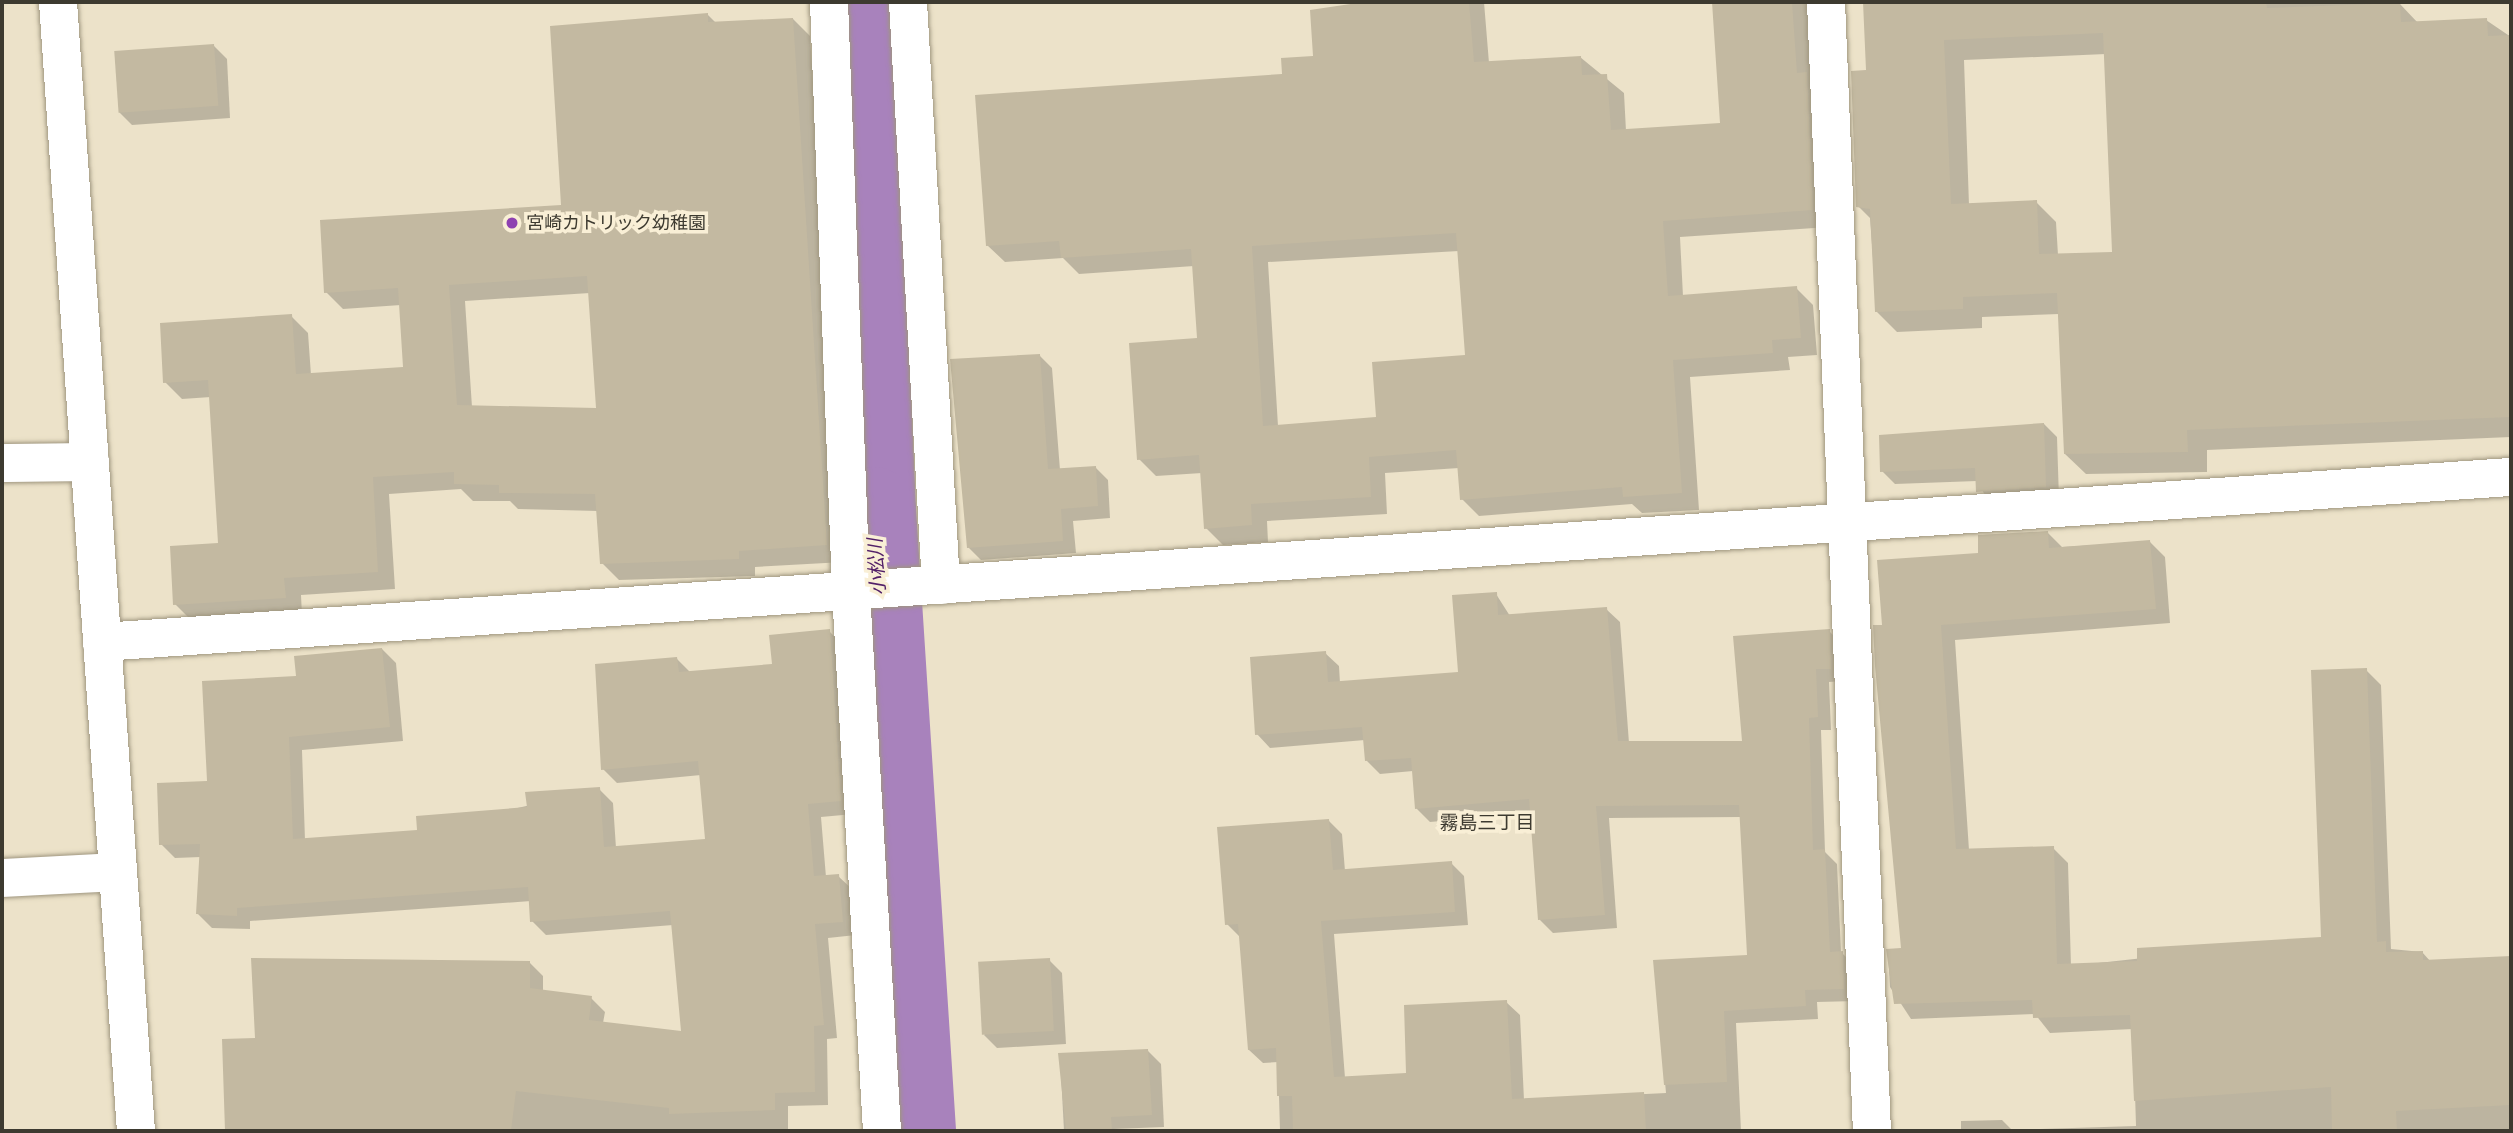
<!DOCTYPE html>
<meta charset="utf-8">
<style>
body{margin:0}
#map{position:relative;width:2513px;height:1133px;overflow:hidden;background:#ece2c9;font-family:Montserrat,"Noto Sans JP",sans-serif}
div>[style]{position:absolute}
.shadow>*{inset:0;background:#0003}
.river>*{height:84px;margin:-42px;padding:0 42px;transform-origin:42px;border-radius:42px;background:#a882bc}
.building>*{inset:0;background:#c3b9a1;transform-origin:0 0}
.roads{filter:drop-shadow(0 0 2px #9f967f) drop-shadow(0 0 2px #9f967f)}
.minor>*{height:38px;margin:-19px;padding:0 19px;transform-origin:19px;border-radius:19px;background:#fff}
.dots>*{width:19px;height:19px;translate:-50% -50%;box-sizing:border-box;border:4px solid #f9efd6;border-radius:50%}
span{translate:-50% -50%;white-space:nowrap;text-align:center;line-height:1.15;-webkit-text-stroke:7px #f9efd6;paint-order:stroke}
.poi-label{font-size:18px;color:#3d3a30}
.left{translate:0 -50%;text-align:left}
.water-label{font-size:19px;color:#522068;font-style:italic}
.neighbourhood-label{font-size:19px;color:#3d3a30}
.frame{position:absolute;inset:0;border:4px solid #3d3a30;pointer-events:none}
</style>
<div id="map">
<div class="shadow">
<div style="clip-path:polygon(evenodd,1366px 2px,1484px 2px,1489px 63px,1580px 57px,1624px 93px,1626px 131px,1722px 124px,1714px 2px,1807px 2px,1829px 227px,1680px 237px,1683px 296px,1796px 288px,1813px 305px,1817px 355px,1788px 357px,1790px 370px,1690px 377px,1699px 510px,1642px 513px,1632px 504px,1479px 516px,1462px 499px,1459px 468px,1385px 473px,1387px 514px,1267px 521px,1268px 542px,1223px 545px,1206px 528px,1202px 473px,1156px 476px,1139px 459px,1199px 339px,1194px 266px,1079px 274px,1063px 258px,1005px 262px,987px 245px,1315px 58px,1366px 2px,1459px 251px,1467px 357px,1378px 419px,1278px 426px,1268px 262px,1459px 251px)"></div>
<div style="clip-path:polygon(evenodd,1865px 2px,2370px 2px,2400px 4px,2418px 23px,2486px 20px,2511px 37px,2511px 437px,2207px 450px,2207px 472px,2086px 474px,2065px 454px,2059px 314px,1982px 317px,1982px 328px,1897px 332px,1877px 312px,1870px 218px,1858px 206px,1868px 72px,1865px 2px,2106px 54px,2114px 254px,2058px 255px,2056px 222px,2036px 202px,1969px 205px,1964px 60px,2106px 54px)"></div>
<div style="clip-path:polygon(evenodd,708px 15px,716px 23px,793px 19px,810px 36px,844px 562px,755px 567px,755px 576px,619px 580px,602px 563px,598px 511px,518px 509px,510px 501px,473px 501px,461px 489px,389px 494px,395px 589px,301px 595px,302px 615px,192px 621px,175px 604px,220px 544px,211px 397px,182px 399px,165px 382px,291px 316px,308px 333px,311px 375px,405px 368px,401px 305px,343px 309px,326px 292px,563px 207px,708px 15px,590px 293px,598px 410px,472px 407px,465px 301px,590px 293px)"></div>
<div style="clip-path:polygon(214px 46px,227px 59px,230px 118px,132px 125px,119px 112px)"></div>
<div style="clip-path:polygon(1039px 355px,1052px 368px,1060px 470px,1095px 467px,1108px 480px,1110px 518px,1073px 521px,1076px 553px,981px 560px,968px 547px)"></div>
<div style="clip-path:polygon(2044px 424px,2057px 437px,2059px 499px,1990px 504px,1977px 481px,1895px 484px,1882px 471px)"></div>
<div style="clip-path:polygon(2047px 532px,2062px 547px,2150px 542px,2165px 557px,2170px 623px,1955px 640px,1969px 850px,2053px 848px,2068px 863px,2071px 966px,2323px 938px,2366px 670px,2381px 685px,2391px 949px,2422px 952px,2431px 962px,2511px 962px,2511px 1131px,1961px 1131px,1961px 1121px,2002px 1120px,2012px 1130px,2136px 1126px,2133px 1029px,2050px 1033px,2035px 1014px,1911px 1019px,1890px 987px,1888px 951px,1903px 950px,1884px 626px,1980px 555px)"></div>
<div style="clip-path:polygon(1496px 594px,1510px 616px,1606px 609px,1620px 622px,1629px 743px,1744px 743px,1829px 631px,1842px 644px,1844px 681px,1829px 682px,1831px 730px,1821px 730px,1825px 852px,1837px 864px,1841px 952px,1855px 966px,1857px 1001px,1817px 1002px,1818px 1019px,1736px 1023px,1741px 1131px,1280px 1131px,1278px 1062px,1263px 1063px,1249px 1050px,1241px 938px,1227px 924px,1329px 821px,1342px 834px,1345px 871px,1451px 863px,1464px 876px,1468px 925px,1334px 934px,1345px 1078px,1408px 1074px,1506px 1002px,1520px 1015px,1524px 1100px,1666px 1093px,1654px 961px,1748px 956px,1742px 817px,1609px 818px,1617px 928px,1553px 933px,1540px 920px,1531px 813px,1430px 822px,1417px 809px,1413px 771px,1380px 774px,1367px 761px,1365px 740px,1270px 748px,1257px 734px,1325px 653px,1339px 666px,1340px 683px,1460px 674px)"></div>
<div style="clip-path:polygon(829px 631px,843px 645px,854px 814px,821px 817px,826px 877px,838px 876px,852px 889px,856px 935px,828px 938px,837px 1038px,827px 1039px,828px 1105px,788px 1106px,788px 1131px,227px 1131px,224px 1041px,257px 1040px,530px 963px,543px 976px,543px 992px,591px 998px,605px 1012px,603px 1023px,683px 1033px,673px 925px,546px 935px,532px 921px,531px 901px,250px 921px,250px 929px,212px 928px,198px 914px,201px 857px,175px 858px,161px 844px,298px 677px,382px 649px,396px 663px,403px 741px,302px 750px,305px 840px,419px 831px,599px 789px,613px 803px,616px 848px,707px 840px,701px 775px,617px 783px,603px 769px,677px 659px,691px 673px,774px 666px)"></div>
<div style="clip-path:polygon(1049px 960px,1062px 973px,1066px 1044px,997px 1048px,984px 1035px)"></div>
<div style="clip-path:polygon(1148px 1051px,1161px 1064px,1164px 1127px,1064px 1131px,1060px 1055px)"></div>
</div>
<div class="river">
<div style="left:853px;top:2px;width:507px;rotate:87.63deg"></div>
<div style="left:874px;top:509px;width:623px;rotate:86.32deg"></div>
</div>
<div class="building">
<div style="clip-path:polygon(evenodd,1364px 2px,1469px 2px,1474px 62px,1581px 56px,1582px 75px,1607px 74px,1611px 130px,1720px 123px,1712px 2px,1792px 2px,1797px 73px,1807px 72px,1813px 210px,1663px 221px,1668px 296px,1797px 286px,1801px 338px,1772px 340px,1773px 353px,1673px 360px,1682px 493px,1623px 497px,1622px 487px,1460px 500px,1456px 450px,1369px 457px,1371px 497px,1251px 504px,1252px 525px,1204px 529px,1199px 455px,1137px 460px,1129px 343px,1197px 338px,1191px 249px,1061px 258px,1059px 241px,986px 246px,975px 95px,1282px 74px,1281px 58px,1313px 56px,1310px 10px,1364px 2px,1456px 233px,1465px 355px,1372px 362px,1376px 417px,1263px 426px,1252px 246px,1456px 233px)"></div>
<div style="clip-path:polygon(evenodd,1863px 2px,2266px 2px,2267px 8px,2400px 3px,2401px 22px,2487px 18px,2488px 36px,2511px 35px,2511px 417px,2187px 430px,2188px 452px,2064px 454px,2057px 293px,1963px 297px,1963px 309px,1875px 312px,1870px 209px,1856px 207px,1851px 71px,1866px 70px,1863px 2px,2103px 33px,2112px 252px,2039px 254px,2037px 200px,1951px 204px,1944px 40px,2103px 33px)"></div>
<div style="clip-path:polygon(evenodd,708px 13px,708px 22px,793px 18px,827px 545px,739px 551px,739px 559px,600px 564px,595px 494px,499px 493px,499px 485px,454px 484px,454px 472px,373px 477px,378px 572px,284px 578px,286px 598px,173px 605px,170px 546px,218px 543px,208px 380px,163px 383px,160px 323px,292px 314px,296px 374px,403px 367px,398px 288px,324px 293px,320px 220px,561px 205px,550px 26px,708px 13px,587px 276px,596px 408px,457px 405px,449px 285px,587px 276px)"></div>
<div style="left:214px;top:44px;width:62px;height:100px;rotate:86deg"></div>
<div style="clip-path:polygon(1040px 354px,1048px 469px,1096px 466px,1098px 506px,1061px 509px,1063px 541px,967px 548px,950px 359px)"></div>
<div style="clip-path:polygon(2044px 423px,2046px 487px,1976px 492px,1975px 468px,1880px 472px,1879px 435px)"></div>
<div style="clip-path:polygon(2048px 531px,2049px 548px,2150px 540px,2156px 609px,1941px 625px,1956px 849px,2054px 846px,2057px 964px,2137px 961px,2137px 948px,2321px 937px,2311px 670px,2367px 668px,2377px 942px,2386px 941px,2386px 952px,2423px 951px,2423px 960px,2511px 956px,2511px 1105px,2396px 1111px,2397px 1131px,2332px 1131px,2331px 1087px,2134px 1101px,2130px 1015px,2033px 1018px,2032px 1000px,1894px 1004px,1886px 949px,1901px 948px,1875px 666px,1873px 625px,1882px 625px,1877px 560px,1978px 553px,1978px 535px)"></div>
<div style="clip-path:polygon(1497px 592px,1498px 615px,1607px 607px,1618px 741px,1742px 741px,1733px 636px,1830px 629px,1831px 669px,1816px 669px,1818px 717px,1809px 718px,1813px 850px,1825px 849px,1830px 952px,1843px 951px,1844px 989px,1805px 990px,1806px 1006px,1724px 1011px,1727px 1082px,1664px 1085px,1653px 960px,1747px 955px,1739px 805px,1596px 806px,1605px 915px,1538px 920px,1529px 799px,1415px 809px,1411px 758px,1365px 761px,1362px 727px,1255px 735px,1250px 657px,1326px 651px,1328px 682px,1458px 672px,1452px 595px)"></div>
<div style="clip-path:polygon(830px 629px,841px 801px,808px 804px,814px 876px,839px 874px,843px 922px,815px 924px,824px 1025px,814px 1026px,815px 1092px,775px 1093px,775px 1110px,669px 1114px,669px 1108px,516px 1091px,511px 1131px,225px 1131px,222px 1039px,255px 1038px,251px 958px,530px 961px,530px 988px,592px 996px,589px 1020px,681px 1031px,670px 911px,530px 922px,528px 887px,237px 908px,237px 916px,196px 914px,200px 844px,159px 845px,157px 783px,207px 781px,202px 681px,296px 676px,294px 656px,382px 648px,390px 727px,289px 737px,293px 839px,417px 830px,416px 816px,527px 807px,525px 792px,600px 787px,604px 847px,705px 839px,698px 761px,601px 770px,595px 664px,677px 657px,679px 672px,772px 664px,769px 635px)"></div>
<div style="clip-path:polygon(1329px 819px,1333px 870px,1452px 861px,1455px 912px,1321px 921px,1334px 1077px,1406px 1073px,1404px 1005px,1507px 1000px,1512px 1099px,1644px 1092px,1646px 1131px,1293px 1131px,1292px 1096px,1277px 1096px,1276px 1048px,1248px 1050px,1238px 924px,1225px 925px,1217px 827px)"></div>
<div style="left:1050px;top:958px;width:73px;height:72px;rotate:87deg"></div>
<div style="clip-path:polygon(1148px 1049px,1152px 1115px,1111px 1117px,1112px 1131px,1066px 1131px,1058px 1053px)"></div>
</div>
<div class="roads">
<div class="minor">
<div style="left:58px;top:2px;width:1132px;rotate:86.05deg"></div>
<div style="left:829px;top:2px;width:590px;rotate:87.86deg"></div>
<div style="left:851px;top:592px;width:540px;rotate:86.71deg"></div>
<div style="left:908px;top:2px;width:584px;rotate:86.76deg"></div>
<div style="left:1826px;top:2px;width:1130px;rotate:87.67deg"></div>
<div style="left:2px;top:463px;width:88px;rotate:-0.7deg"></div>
<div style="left:102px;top:642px;width:2415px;rotate:-3.92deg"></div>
<div style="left:2px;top:878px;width:116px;rotate:-3deg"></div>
</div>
</div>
<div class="dots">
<div style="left:512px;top:223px;background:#8e41b1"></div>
</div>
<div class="poi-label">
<span class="left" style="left:526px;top:223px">宮崎カトリック幼稚園</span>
</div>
<div class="water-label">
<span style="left:877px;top:567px;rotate:-94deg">小松川</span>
</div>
<div class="neighbourhood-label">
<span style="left:1487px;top:823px">霧島三丁目</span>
</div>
<div class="frame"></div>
</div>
